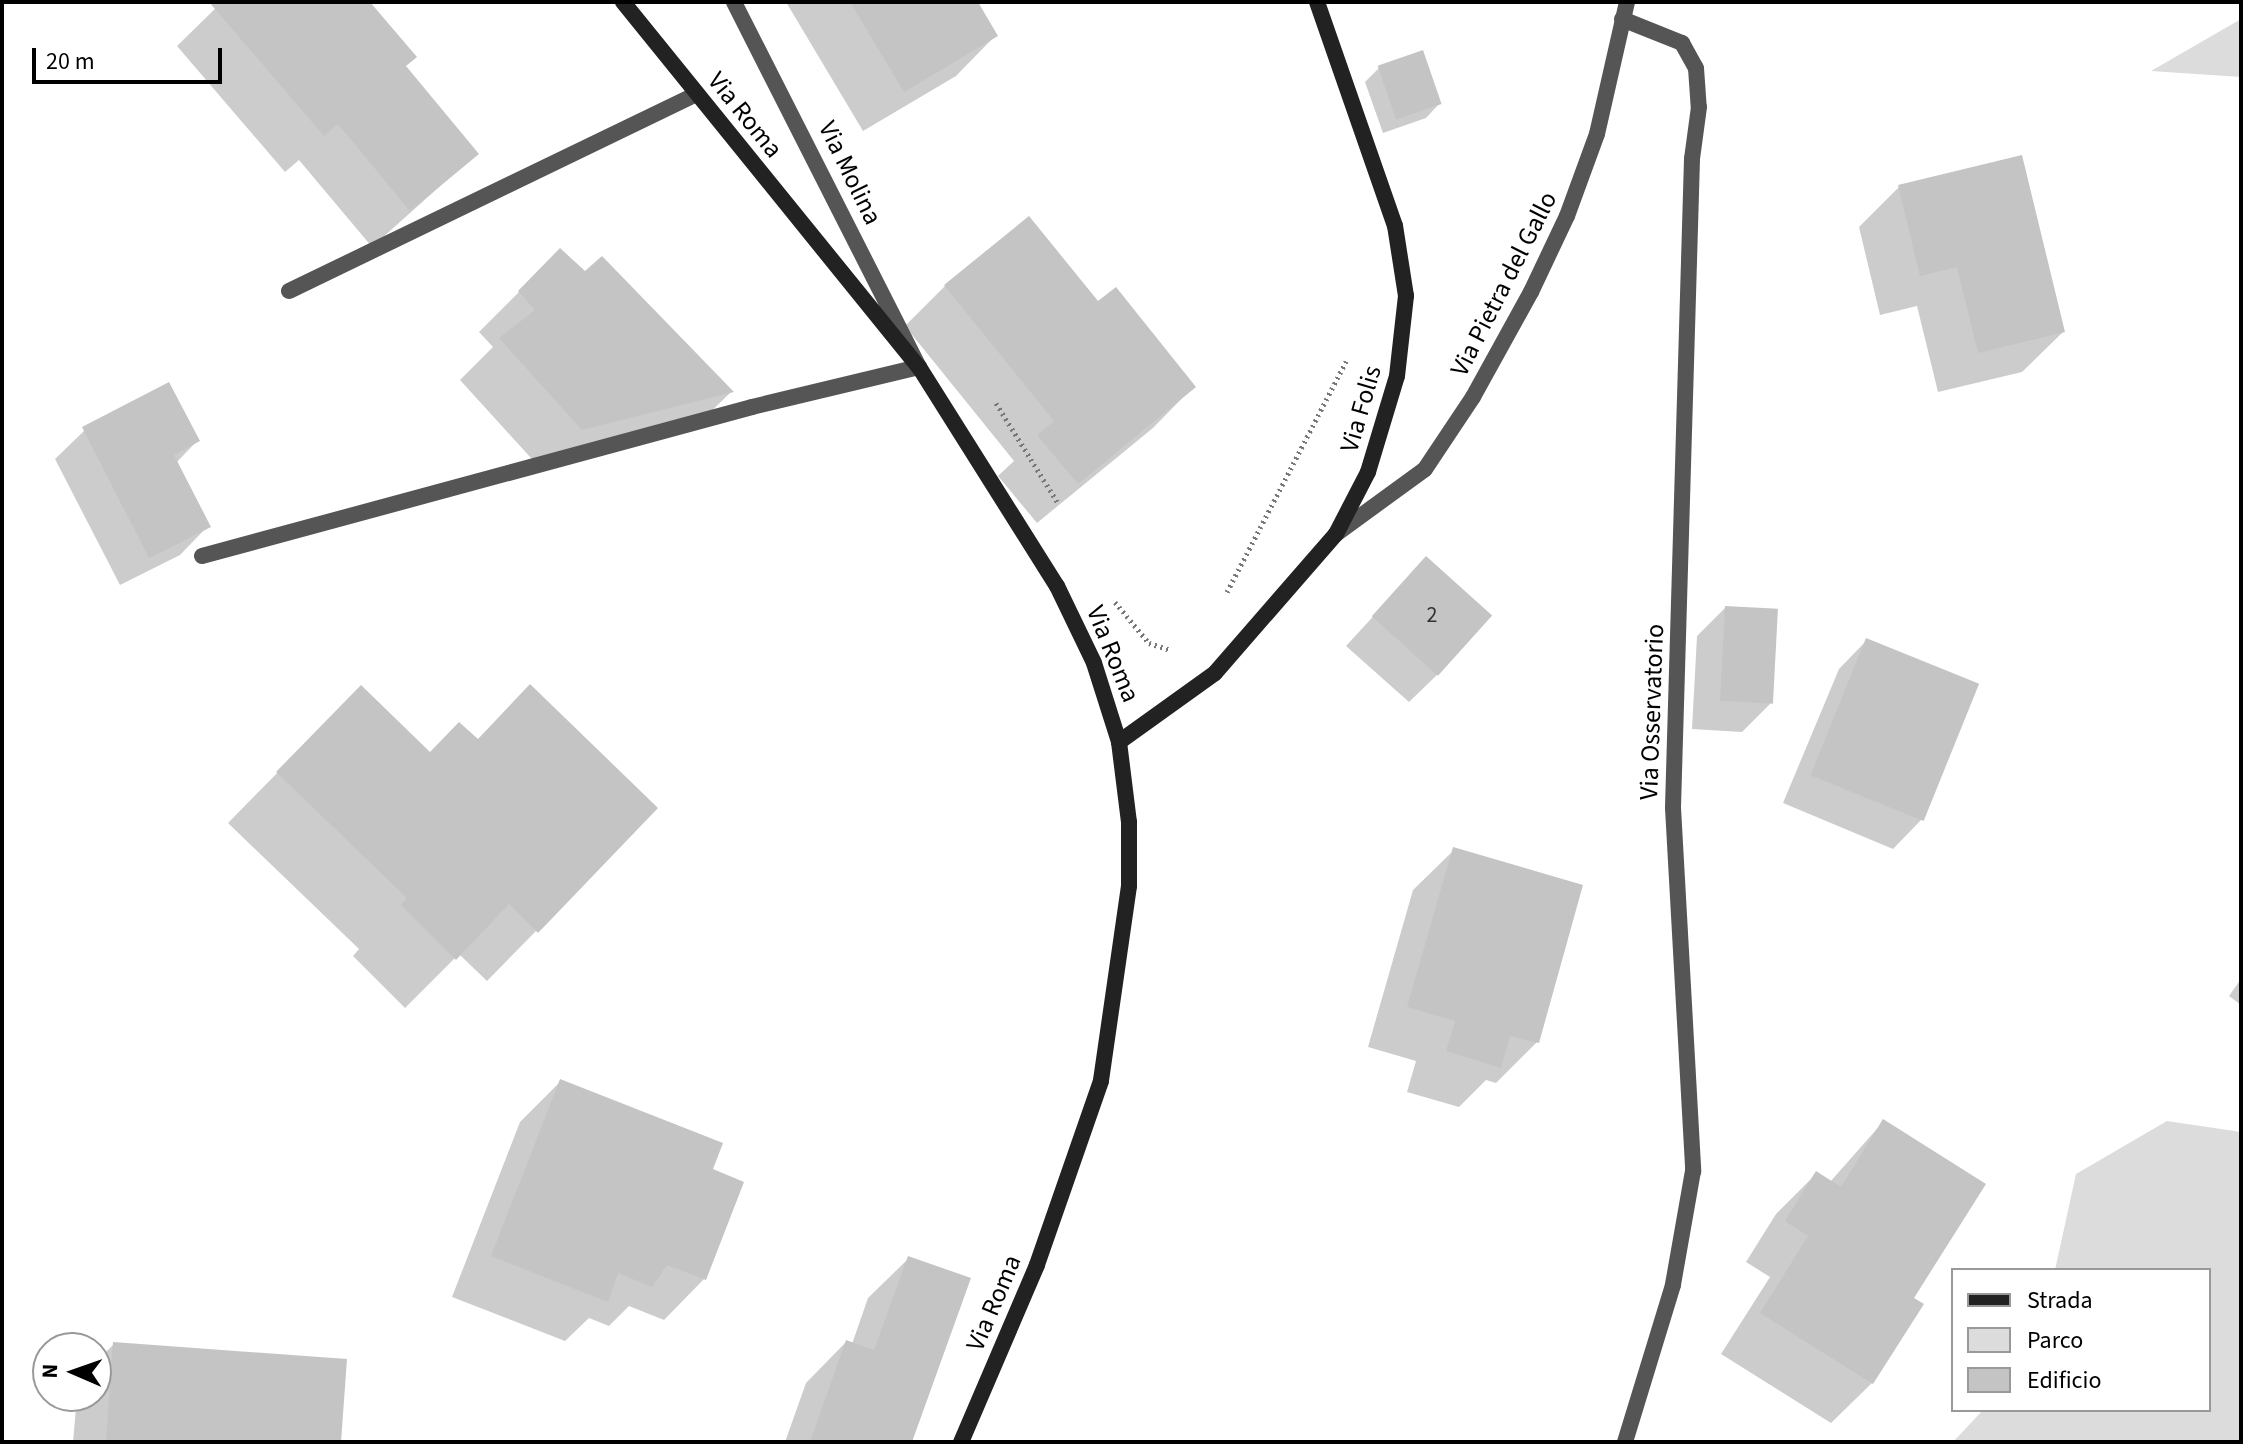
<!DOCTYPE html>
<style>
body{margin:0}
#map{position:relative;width:2243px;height:1444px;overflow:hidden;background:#fff;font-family:"Source Sans 3",sans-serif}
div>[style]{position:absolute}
.green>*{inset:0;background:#dcdcdc}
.shadow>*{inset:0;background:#0003}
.building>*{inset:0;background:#c4c4c4;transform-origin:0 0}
.path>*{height:5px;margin-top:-2.5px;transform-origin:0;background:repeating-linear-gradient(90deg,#777 0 2px,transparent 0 6px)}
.street>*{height:16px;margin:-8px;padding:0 8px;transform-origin:8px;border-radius:8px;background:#555}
.secondary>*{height:16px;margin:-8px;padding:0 8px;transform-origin:8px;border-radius:8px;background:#222}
span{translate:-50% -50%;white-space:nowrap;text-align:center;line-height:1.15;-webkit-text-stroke:6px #fff;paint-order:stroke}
.number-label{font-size:22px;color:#313131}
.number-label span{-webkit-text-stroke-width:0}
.street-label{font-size:26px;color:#000}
.frame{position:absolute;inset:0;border:4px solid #000;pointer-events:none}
.legend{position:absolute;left:1951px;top:1268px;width:260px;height:144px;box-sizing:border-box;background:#fff;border:2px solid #999;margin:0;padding:10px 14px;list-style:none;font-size:24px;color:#000}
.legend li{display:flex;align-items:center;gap:16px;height:40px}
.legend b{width:40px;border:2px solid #999}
.north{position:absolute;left:32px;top:1332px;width:80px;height:80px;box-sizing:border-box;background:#fff;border:2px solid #999;border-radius:50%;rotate:272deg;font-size:22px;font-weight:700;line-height:32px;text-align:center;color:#000}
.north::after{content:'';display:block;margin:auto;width:28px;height:36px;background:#000;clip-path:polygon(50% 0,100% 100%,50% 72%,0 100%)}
.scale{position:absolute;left:32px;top:48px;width:190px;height:36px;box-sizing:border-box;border:4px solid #000;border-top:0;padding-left:10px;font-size:24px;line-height:28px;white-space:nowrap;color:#000;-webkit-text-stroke:6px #fff;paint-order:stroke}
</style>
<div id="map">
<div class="green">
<div style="clip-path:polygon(2241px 19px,2241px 77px,2151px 71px)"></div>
<div style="clip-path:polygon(2167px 1121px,2241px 1132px,2241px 1442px,1953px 1442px,1983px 1410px,2209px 1410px,2209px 1270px,2055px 1270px,2076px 1174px)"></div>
</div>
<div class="shadow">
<div style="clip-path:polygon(222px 2px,367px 2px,404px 66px,476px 154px,372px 247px,299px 160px,285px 172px,177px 46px)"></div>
<div style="clip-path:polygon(786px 2px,976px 2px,996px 35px,956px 76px,863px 131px)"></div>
<div style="clip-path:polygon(1379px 68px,1440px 103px,1426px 118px,1383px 133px,1365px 82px)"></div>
<div style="clip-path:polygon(1899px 187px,2063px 332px,2022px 372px,1938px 392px,1917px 306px,1880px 315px,1859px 227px)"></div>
<div style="clip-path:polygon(560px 251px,731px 392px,691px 431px,541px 469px,460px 380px,493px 347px,479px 332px)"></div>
<div style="clip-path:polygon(945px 286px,1098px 304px,1193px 387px,1153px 428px,1037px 523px,998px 476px,1014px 461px,905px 326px)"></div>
<div style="clip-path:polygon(94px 428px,197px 441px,176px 463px,208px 526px,180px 555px,120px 585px,55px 459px,84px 431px)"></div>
<div style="clip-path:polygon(1426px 559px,1438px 674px,1409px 702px,1346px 646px)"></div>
<div style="clip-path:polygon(1725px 608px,1770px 704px,1742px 732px,1692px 729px,1697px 636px)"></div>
<div style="clip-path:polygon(1867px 640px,1921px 820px,1893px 849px,1783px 803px,1839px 669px)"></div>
<div style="clip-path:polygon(361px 688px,536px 931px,487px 981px,459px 954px,405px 1008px,353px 956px,359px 949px,228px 823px)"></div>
<div style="clip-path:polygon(1454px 850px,1537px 1042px,1496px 1083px,1486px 1080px,1459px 1107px,1407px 1092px,1416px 1061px,1368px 1047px,1413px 890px)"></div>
<div style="clip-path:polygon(2241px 979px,2241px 1005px,2229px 996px)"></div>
<div style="clip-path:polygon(561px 1081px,710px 1170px,704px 1279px,664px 1320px,629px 1306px,609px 1326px,589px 1318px,565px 1341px,452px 1297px,520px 1122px)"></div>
<div style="clip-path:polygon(1883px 1122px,1912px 1299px,1872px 1383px,1831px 1423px,1721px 1354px,1770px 1277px,1746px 1262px,1776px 1214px,1816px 1174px,1830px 1182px)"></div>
<div style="clip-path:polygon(909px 1258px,910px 1442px,785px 1442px,806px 1383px,846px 1342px,852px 1344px,868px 1298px)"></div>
<div style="clip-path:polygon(114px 1344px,339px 1442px,73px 1442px,77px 1396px,96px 1396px,96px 1362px)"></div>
</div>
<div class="building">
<div style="clip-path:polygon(209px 2px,370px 2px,417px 57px,406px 66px,479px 154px,410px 211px,338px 124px,324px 136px)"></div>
<div style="clip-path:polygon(850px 2px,978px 2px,998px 36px,904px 92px)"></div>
<div style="left:1423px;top:50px;width:57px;height:48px;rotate:71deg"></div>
<div style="clip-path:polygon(2022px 155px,2065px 332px,1978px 353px,1957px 267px,1920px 276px,1898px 185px)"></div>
<div style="clip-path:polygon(1029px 216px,1098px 301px,1116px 287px,1196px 387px,1078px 484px,1037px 435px,1054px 421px,944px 285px)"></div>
<div style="clip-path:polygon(560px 248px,585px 271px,602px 256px,734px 392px,582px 430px,499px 338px,535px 310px,518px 291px)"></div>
<div style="clip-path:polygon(169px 382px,200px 441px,174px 455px,211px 527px,149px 558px,82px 427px)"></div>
<div style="left:1426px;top:556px;width:89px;height:81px;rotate:42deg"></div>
<div style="left:1725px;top:606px;width:53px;height:95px;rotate:3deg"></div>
<div style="left:1866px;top:638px;width:122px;height:148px;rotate:22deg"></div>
<div style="clip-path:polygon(530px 684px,658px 808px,538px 933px,509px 904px,456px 960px,401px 905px,407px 898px,276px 772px,361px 685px,430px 752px,459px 722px,478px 739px)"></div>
<div style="clip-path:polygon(1453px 847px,1583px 885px,1539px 1043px,1510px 1036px,1501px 1068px,1446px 1051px,1455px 1021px,1407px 1007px)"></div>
<div style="clip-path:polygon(560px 1079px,723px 1143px,713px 1169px,744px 1182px,706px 1280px,667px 1265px,652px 1287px,618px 1273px,608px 1302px,491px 1256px)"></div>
<div style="clip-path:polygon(1883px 1119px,1986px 1184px,1914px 1298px,1924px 1304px,1873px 1384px,1760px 1313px,1808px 1236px,1785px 1221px,1816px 1171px,1841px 1187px)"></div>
<div style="clip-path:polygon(908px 1256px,971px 1278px,912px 1442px,810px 1442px,846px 1340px,874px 1350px)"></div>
<div style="clip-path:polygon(113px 1342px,347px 1359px,341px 1442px,106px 1442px)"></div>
</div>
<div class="path">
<div style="left:996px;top:403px;width:118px;rotate:58.2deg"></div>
<div style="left:1227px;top:592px;width:260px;rotate:-62.7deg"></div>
<div style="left:1115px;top:602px;width:53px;rotate:50.3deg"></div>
<div style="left:1149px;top:643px;width:23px;rotate:18deg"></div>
</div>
<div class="street">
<div style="left:1622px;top:19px;width:65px;rotate:21.8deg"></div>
<div style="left:1682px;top:43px;width:29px;rotate:61deg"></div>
<div style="left:1696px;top:68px;width:39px;rotate:86deg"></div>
<div style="left:1699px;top:107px;width:52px;rotate:97.7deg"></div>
<div style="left:1692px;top:159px;width:649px;rotate:91.68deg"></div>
<div style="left:1673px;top:808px;width:364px;rotate:86.8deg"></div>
<div style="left:1693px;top:1171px;width:116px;rotate:100deg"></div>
<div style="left:1673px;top:1285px;width:164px;rotate:107deg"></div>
<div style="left:289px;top:291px;width:453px;rotate:-25.8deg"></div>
<div style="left:1336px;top:534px;width:110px;rotate:-36.1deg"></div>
<div style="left:1425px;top:469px;width:87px;rotate:-56.3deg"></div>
<div style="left:1473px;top:397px;width:120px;rotate:-61.1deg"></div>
<div style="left:1531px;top:292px;width:84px;rotate:-64.7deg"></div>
<div style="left:1567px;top:216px;width:87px;rotate:-69.9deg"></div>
<div style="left:1597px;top:134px;width:135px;rotate:-77.2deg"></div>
<div style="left:202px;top:556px;width:570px;rotate:-15.16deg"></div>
<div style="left:752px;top:407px;width:172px;rotate:-13.5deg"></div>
<div style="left:919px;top:367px;width:409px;rotate:-116.9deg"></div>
</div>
<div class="secondary">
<div style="left:623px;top:2px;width:470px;rotate:51deg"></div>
<div style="left:919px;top:367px;width:259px;rotate:57.8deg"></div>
<div style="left:1057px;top:586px;width:85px;rotate:64.3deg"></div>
<div style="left:1094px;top:663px;width:83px;rotate:72.4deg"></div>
<div style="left:1119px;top:742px;width:81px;rotate:82.9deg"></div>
<div style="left:1129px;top:822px;width:64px;rotate:90deg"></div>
<div style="left:1129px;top:886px;width:197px;rotate:98.2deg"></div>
<div style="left:1101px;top:1081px;width:195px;rotate:109.2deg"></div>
<div style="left:1037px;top:1265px;width:193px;rotate:113.2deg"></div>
<div style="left:1119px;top:742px;width:118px;rotate:-35.7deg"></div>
<div style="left:1215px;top:673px;width:184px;rotate:-49deg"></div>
<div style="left:1336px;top:534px;width:70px;rotate:-62.7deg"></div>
<div style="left:1368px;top:472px;width:100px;rotate:-73.2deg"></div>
<div style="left:1397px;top:376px;width:81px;rotate:-83.6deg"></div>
<div style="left:1406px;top:296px;width:71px;rotate:-98.9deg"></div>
<div style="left:1395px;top:226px;width:237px;rotate:-109.2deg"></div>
</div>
<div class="number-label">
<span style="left:1432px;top:616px">2</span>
</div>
<div class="street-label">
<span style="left:745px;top:115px;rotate:51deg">Via Roma</span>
<span style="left:850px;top:173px;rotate:64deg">Via Molina</span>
<span style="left:1504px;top:284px;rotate:-63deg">Via Pietra del Gallo</span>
<span style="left:1361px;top:409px;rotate:-74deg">Via Folis</span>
<span style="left:1113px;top:654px;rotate:68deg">Via Roma</span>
<span style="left:1652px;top:712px;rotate:-88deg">Via Osservatorio</span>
<span style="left:994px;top:1303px;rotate:-67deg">Via Roma</span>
</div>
<div class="frame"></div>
<ul class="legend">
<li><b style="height:10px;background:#222"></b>Strada</li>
<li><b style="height:22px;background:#dcdcdc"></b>Parco</li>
<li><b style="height:22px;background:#c4c4c4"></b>Edificio</li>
</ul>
<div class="north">N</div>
<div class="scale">20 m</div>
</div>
